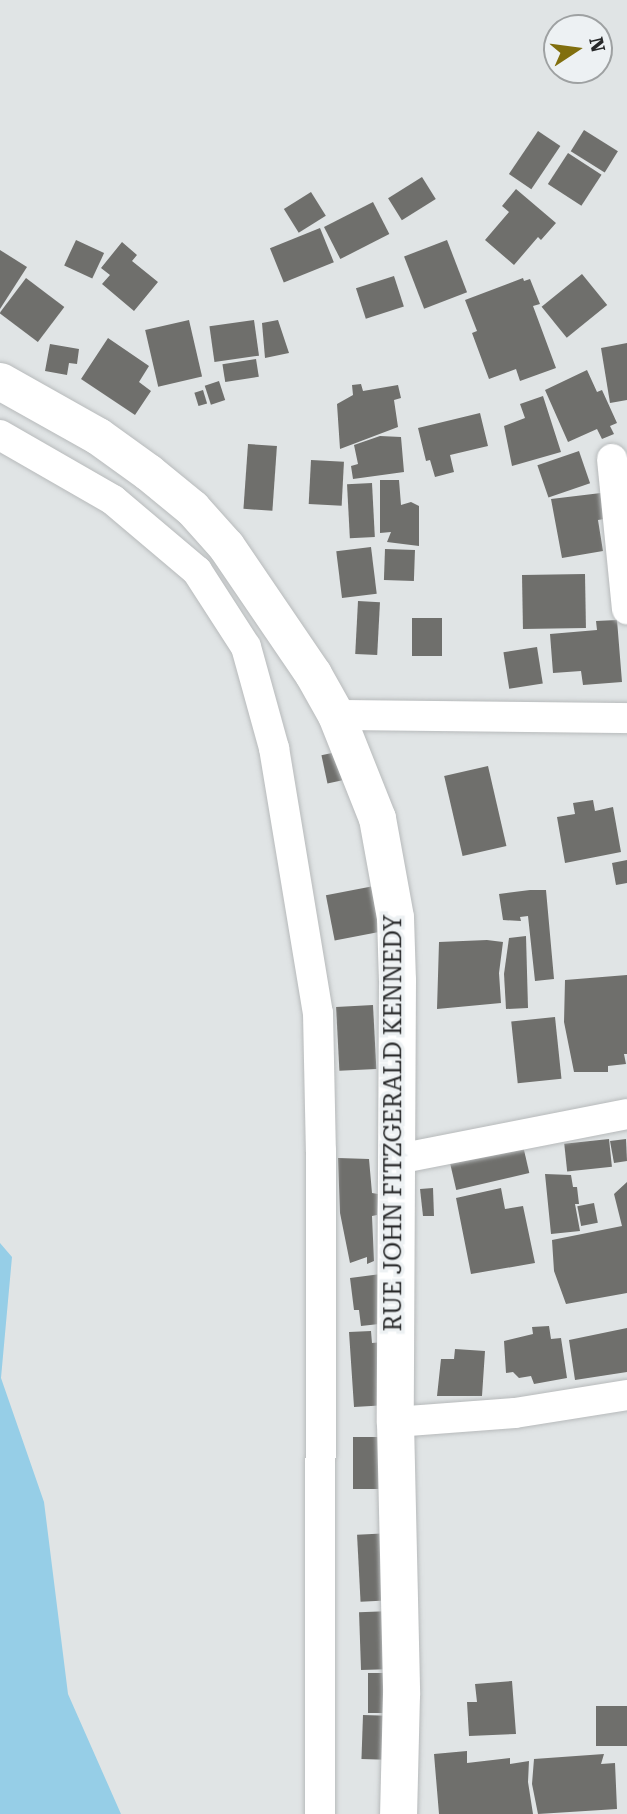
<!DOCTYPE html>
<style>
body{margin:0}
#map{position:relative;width:627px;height:1814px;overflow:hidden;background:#e0e4e5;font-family:"Roboto Serif",serif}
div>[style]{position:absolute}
.green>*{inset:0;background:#96cee7}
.building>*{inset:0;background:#6f6f6c;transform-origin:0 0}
.roads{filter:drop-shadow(0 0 2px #b7babb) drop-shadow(0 0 2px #b7babb)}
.minor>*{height:30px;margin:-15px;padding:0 15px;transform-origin:15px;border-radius:15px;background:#fff}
.tertiary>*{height:37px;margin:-18.5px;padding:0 18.5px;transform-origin:18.5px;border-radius:18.5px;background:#fff}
span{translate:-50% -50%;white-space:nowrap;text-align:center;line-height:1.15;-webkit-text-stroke:7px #edf1f3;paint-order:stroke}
.street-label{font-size:24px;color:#272829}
.north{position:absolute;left:543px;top:14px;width:70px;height:70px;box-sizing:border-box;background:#edf1f3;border:2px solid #9ea1a2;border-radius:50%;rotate:77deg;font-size:19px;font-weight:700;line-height:28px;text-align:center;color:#272829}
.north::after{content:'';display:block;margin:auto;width:24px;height:32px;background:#816f0e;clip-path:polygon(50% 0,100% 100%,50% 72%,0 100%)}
</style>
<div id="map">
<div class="green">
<div style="clip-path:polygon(0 1243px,12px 1257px,1px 1378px,44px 1502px,68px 1694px,121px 1814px,0 1814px)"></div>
</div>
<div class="building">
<div style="left:584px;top:130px;width:40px;height:25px;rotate:32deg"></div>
<div style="left:538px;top:131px;width:27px;height:52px;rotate:34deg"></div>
<div style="left:568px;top:153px;width:40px;height:37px;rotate:33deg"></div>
<div style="left:422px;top:177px;width:26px;height:40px;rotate:58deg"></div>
<div style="clip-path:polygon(516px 189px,556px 223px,541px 240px,538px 237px,514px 265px,485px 240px,509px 212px,502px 206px)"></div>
<div style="left:311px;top:192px;width:28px;height:32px;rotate:58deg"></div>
<div style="left:373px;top:202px;width:36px;height:55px;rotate:63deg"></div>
<div style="left:320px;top:228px;width:37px;height:54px;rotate:68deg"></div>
<div style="left:76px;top:240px;width:31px;height:28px;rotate:25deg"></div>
<div style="left:447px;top:240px;width:56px;height:46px;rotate:69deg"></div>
<div style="clip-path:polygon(122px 242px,137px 255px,132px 261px,158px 282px,134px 311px,102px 284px,110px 275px,101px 268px)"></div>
<div style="clip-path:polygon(0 250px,27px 267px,0 309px)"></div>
<div style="left:582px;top:274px;width:40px;height:52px;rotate:51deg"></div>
<div style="left:394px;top:276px;width:32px;height:40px;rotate:72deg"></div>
<div style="left:26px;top:278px;width:48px;height:44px;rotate:37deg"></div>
<div style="clip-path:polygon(523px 278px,524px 281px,530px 279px,540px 304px,533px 306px,556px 368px,520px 381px,516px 369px,489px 379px,472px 333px,477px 331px,465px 300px)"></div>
<div style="left:189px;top:320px;width:58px;height:45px;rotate:77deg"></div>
<div style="left:254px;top:320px;width:36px;height:45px;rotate:82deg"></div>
<div style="clip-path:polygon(278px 320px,289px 353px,265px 358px,262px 323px)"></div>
<div style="clip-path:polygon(108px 338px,149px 366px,139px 382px,151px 391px,135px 415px,81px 379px)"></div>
<div style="clip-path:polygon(627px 343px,627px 400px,610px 403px,601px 348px)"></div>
<div style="clip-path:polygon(50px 344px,79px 349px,77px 364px,69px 363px,67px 375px,45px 371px)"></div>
<div style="left:256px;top:359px;width:18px;height:34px;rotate:81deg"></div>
<div style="clip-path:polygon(587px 370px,597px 392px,602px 390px,617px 423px,610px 426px,614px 434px,602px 439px,597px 429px,568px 442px,545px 390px)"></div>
<div style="left:219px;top:381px;width:20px;height:15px;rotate:72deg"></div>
<div style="clip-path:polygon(361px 384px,363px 391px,398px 385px,401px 398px,394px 400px,398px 427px,340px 449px,337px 404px,353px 395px,352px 385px)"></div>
<div style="left:203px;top:390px;width:14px;height:9px;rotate:73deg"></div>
<div style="clip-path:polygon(543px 396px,561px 452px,512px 466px,504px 426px,525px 418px,520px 404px)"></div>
<div style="clip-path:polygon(480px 413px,488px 446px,450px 455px,454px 472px,435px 477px,430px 460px,426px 461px,418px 428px)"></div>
<div style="clip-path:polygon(380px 436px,401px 437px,404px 472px,353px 479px,351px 466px,358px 464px,354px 445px)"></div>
<div style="left:248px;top:444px;width:29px;height:65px;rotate:4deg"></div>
<div style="left:579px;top:451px;width:34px;height:44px;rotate:71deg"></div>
<div style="left:311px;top:460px;width:33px;height:44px;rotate:3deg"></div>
<div style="clip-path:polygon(380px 480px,399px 480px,401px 505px,411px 502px,419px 506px,419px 546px,387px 542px,391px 532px,380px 533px)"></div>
<div style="left:372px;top:483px;width:54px;height:25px;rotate:87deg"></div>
<div style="clip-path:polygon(601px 493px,604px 519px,598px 520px,603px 551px,562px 558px,551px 499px)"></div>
<div style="left:371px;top:547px;width:47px;height:35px;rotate:83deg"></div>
<div style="left:385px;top:549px;width:30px;height:31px;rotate:2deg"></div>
<div style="left:585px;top:574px;width:54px;height:63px;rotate:89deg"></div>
<div style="left:358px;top:601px;width:22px;height:53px;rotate:3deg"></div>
<div style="left:412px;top:618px;width:30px;height:38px"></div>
<div style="clip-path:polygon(617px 620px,622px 682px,583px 685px,581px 671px,553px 673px,550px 634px,597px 630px,596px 621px)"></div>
<div style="left:537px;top:647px;width:37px;height:34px;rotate:81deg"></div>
<div style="left:341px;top:751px;width:29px;height:20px;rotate:78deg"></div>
<div style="left:488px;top:766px;width:82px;height:45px;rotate:77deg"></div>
<div style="clip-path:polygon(593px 800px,595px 811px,613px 807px,621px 852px,565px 863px,557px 817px,575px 814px,573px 803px)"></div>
<div style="clip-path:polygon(627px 860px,627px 883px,616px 885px,612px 863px)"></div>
<div style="left:374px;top:886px;width:46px;height:49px;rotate:79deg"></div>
<div style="clip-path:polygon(530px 890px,546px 890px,554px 979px,535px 981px,528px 916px,520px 917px,521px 921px,503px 920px,499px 894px)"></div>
<div style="clip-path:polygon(526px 936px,528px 1008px,506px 1009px,504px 974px,509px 938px)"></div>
<div style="clip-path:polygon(487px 940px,503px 942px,499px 973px,501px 1003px,437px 1009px,439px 942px)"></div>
<div style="clip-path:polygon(627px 975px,627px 1054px,624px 1054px,626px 1064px,608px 1066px,608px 1072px,574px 1072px,564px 1022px,565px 980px)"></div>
<div style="left:373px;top:1005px;width:64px;height:37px;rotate:87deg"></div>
<div style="left:555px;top:1017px;width:62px;height:44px;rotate:84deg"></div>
<div style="left:521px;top:1137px;width:37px;height:75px;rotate:77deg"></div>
<div style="left:609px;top:1139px;width:28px;height:45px;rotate:84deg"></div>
<div style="clip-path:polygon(626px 1139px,627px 1161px,614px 1163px,610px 1141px)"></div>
<div style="clip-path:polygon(338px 1158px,369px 1159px,372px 1193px,378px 1194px,377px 1215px,372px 1216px,374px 1261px,367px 1264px,367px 1257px,350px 1263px,340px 1213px)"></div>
<div style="clip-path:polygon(545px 1174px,571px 1175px,573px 1187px,577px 1187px,579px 1204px,575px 1204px,580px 1231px,551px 1234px)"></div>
<div style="clip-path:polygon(627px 1182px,627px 1293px,566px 1304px,554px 1271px,552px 1240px,622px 1226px,614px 1194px)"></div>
<div style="clip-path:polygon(433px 1188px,434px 1216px,423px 1216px,420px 1189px)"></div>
<div style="clip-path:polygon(501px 1188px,505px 1209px,523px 1206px,535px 1263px,471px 1274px,456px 1198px)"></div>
<div style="left:594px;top:1203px;width:20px;height:17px;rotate:79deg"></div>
<div style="clip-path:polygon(381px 1274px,388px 1323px,361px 1326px,359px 1310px,354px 1310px,350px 1278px)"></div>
<div style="clip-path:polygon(549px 1326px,551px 1339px,561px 1338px,567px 1378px,534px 1384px,531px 1376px,519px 1378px,513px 1372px,506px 1373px,504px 1341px,533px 1334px,532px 1327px)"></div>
<div style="clip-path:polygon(627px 1328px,627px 1372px,575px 1380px,569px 1340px)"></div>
<div style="clip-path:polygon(371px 1331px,372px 1343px,384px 1342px,388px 1405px,354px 1407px,349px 1332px)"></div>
<div style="clip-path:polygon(455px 1349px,485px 1351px,482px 1396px,437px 1396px,441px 1359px,454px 1359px)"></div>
<div style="left:353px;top:1437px;width:31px;height:52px"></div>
<div style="left:392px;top:1533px;width:67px;height:35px;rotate:87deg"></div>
<div style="left:392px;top:1611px;width:58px;height:33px;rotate:88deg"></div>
<div style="left:368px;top:1673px;width:30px;height:40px"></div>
<div style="clip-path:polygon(512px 1681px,516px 1734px,469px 1736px,467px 1702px,477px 1702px,475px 1684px)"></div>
<div style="left:627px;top:1706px;width:40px;height:31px;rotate:90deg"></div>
<div style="left:363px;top:1715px;width:32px;height:44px;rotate:2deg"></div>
<div style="clip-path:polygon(467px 1751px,467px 1763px,510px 1758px,510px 1764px,529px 1761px,528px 1782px,533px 1814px,439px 1814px,434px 1754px)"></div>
<div style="clip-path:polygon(604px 1754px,601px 1764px,615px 1763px,617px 1809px,538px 1814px,532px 1784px,534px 1759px)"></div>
</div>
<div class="roads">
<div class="minor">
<div style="left:0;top:435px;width:130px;rotate:29.9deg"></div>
<div style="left:113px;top:500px;width:110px;rotate:40.2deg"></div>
<div style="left:197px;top:571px;width:90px;rotate:57.2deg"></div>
<div style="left:246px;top:647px;width:105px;rotate:74.5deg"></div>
<div style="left:274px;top:748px;width:269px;rotate:80.6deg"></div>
<div style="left:318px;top:1013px;width:138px;rotate:88.8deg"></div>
<div style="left:321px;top:1151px;width:663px;rotate:90.09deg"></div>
<div style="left:612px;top:459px;width:151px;rotate:84.3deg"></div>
<div style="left:336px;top:715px;width:291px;rotate:0.6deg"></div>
<div style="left:398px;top:1159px;width:233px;rotate:-11.1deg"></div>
<div style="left:395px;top:1422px;width:120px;rotate:-4.3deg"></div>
<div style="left:515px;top:1413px;width:113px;rotate:-9.1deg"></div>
</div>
<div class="tertiary">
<div style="left:0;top:381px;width:112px;rotate:29.3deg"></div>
<div style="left:98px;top:436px;width:62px;rotate:35.8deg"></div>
<div style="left:148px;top:472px;width:57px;rotate:39.3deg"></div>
<div style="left:192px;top:508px;width:51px;rotate:48.2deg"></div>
<div style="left:226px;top:546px;width:155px;rotate:55.8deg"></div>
<div style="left:313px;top:674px;width:47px;rotate:60.7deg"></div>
<div style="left:336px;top:715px;width:111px;rotate:68.3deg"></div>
<div style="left:377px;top:818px;width:101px;rotate:79.7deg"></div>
<div style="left:395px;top:917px;width:63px;rotate:88.2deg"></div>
<div style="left:397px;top:980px;width:442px;rotate:90.3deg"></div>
<div style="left:395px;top:1422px;width:272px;rotate:88.7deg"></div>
<div style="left:401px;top:1694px;width:120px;rotate:91.4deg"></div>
</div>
</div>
<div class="street-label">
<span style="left:394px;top:1123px;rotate:-90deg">RUE JOHN FITZGERALD KENNEDY</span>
</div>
<div class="north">N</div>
</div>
